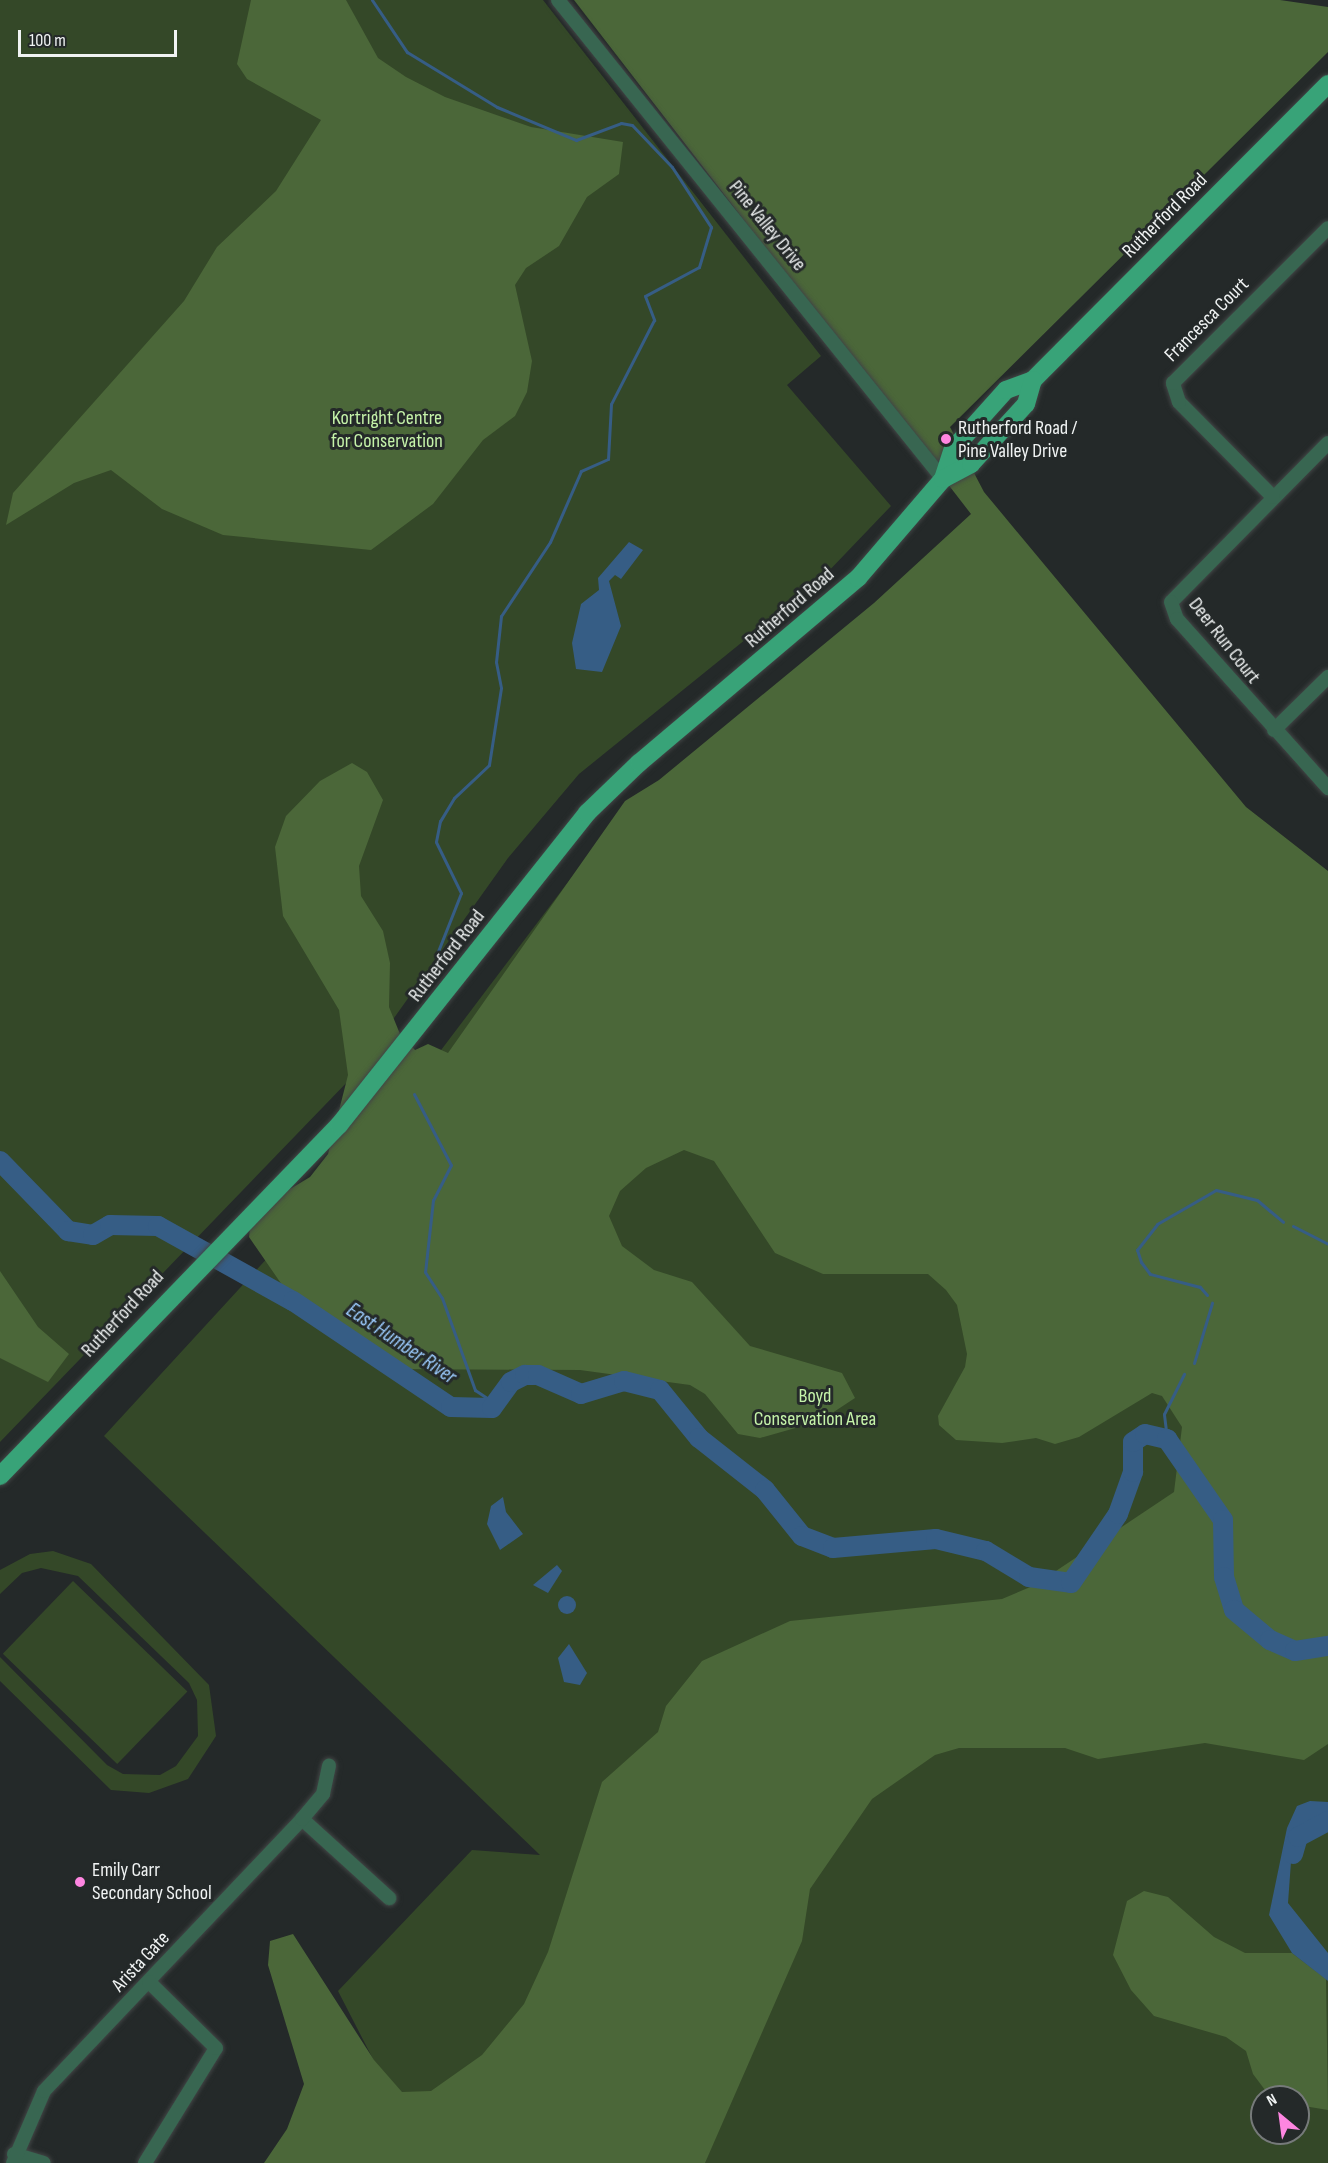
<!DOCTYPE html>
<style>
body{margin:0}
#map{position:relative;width:1328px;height:2163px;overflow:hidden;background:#242929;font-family:"Sofia Sans Condensed",sans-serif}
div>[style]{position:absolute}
.green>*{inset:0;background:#344828;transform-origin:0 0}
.forest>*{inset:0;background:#4b6739}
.water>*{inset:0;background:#365d85}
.round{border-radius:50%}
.stream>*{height:3px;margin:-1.5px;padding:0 1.5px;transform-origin:1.5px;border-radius:1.5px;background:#365d85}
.river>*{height:20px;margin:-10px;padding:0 10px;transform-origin:10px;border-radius:10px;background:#365d85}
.roads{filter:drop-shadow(0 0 2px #414545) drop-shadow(0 0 2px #414545)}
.minor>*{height:14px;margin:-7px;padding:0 7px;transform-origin:7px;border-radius:7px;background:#386651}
.major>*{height:18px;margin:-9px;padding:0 9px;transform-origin:9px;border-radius:9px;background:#38a378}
.dots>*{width:16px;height:16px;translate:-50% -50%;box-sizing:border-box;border:3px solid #242929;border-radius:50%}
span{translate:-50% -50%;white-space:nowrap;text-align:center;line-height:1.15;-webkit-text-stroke:6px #242929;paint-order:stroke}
.street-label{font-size:20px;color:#f0f3f3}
.park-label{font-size:20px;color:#c5f3a9}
.poi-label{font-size:20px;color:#f0f3f3}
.left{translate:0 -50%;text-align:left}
.water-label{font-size:21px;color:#9cccfe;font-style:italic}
.north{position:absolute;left:1250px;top:2085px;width:60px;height:60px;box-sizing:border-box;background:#242929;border:2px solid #767a7a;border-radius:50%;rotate:331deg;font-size:16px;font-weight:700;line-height:24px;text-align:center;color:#f0f3f3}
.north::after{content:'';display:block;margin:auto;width:21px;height:27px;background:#fe86e1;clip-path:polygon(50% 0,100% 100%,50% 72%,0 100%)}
.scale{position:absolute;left:18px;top:30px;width:159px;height:27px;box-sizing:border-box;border:3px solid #f0f3f3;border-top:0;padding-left:8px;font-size:18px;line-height:21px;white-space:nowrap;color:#f0f3f3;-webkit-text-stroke:4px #242929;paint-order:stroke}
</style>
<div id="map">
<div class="green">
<div style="clip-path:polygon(0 0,543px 0,821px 356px,787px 385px,891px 506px,824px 576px,579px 774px,508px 858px,352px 1077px,0 1442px)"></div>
<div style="clip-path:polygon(evenodd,624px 808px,1328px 1031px,1328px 2163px,292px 2163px,374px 2061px,338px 1991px,472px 1850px,540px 1855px,104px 1436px,361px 1156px,624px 808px,1262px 2097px,1298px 2097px,1298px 2133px,1262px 2133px,1262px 2097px)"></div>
<div style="clip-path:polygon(53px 1551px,91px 1564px,209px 1685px,216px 1736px,188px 1779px,149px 1793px,111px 1790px,0 1681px,0 1657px,107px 1765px,123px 1774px,160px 1775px,176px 1766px,198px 1736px,197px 1700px,189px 1683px,78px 1576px,41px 1568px,22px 1573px,0 1594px,0 1570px,30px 1554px)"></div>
<div style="left:73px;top:1581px;width:159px;height:101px;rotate:44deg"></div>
</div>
<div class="forest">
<div style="clip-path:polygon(251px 0,346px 0,378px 58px,406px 77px,445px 97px,531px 127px,623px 142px,619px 174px,587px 197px,559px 246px,526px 268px,515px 285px,532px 361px,527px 392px,515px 416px,483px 440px,433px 504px,371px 550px,223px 535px,162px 509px,111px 470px,74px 483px,6px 525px,13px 493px,184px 301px,217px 247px,276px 191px,321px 120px,247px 79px,237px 64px)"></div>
<div style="clip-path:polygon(574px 0,1280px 0,1328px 7px,1328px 52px,950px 427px,984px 492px,1246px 807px,1328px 871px,1328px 1744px,1304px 1760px,1205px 1743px,1098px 1759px,1065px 1748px,959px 1748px,935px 1755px,872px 1799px,810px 1889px,802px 1941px,705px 2163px,264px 2163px,287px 2129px,304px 2084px,268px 1965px,270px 1941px,293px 1934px,374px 2060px,402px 2092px,431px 2091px,482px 2055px,524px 2004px,548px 1952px,602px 1782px,658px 1732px,666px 1706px,702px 1661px,790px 1621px,1002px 1599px,1035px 1585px,1174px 1492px,1182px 1427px,1162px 1396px,1152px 1393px,1079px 1437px,1055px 1444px,1036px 1438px,1002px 1443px,956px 1440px,939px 1425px,938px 1416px,965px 1367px,967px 1354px,957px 1305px,946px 1290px,928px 1274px,823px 1274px,775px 1253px,714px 1161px,684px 1150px,646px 1168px,620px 1191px,609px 1216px,622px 1246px,654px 1270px,692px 1282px,750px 1346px,842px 1373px,855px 1398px,820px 1421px,760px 1438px,738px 1434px,705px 1394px,690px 1385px,580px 1370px,392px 1369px,289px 1295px,249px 1237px,252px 1212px,310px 1177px,328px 1154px,348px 1075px,339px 1010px,283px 916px,275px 847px,286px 816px,320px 781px,352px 763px,367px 772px,383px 800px,359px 866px,361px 896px,383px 931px,390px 963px,389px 1007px,400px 1034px,415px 1050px,428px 1044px,448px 1053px,625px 801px,659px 780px,874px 603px,971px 514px)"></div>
<div style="clip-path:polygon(0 1271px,38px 1327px,69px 1354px,48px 1382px,0 1358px)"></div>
<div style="clip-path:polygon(1144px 1891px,1168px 1897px,1214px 1937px,1245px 1953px,1292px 1953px,1326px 1979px,1328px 2110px,1298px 2105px,1298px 2097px,1265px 2090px,1253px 2074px,1246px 2051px,1226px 2037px,1154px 2016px,1131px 1990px,1113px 1955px,1127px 1901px)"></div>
</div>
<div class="water">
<div style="clip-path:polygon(629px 542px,643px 550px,621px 579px,615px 575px,609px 581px,621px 626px,602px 672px,576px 669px,572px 643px,581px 604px,599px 590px,598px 578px)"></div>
<div style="clip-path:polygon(503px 1497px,506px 1512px,523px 1534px,500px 1550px,487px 1524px,491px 1506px)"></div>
<div style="clip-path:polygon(557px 1565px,562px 1571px,548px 1593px,533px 1585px)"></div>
<div class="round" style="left:558px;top:1596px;width:18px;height:18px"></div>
<div style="clip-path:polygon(569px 1644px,587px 1673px,580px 1685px,564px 1682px,558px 1658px)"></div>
<div style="clip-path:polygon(1310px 1801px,1328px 1802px,1328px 1823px,1306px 1833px,1291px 1862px,1288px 1903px,1328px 1953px,1328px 1981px,1292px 1953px,1269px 1915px,1287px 1828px,1297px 1806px)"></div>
</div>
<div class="stream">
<div style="left:372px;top:0;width:63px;rotate:56.1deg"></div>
<div style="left:407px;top:52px;width:105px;rotate:31.4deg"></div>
<div style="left:497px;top:107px;width:86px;rotate:22.7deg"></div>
<div style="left:576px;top:140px;width:48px;rotate:-20.7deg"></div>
<div style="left:621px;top:123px;width:11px;rotate:10deg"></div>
<div style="left:632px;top:125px;width:58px;rotate:46.4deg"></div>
<div style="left:672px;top:167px;width:72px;rotate:57deg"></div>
<div style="left:711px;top:227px;width:42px;rotate:106.7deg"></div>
<div style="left:699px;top:267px;width:61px;rotate:151.8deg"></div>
<div style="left:645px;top:296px;width:26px;rotate:69deg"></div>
<div style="left:654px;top:320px;width:94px;rotate:117.1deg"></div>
<div style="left:611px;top:404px;width:55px;rotate:93.1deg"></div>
<div style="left:608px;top:459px;width:30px;rotate:156deg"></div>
<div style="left:581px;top:471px;width:77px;rotate:113.6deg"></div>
<div style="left:550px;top:542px;width:89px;rotate:123.5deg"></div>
<div style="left:501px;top:616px;width:46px;rotate:96.2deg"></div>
<div style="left:496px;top:662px;width:26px;rotate:79deg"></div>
<div style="left:501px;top:688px;width:78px;rotate:98.9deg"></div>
<div style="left:489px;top:765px;width:48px;rotate:136.7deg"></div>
<div style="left:454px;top:798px;width:27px;rotate:121deg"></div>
<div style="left:440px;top:821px;width:21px;rotate:101deg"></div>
<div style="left:436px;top:842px;width:57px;rotate:63.9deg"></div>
<div style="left:461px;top:893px;width:66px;rotate:111.5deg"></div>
<div style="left:414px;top:1094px;width:80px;rotate:62.5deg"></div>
<div style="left:451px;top:1165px;width:39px;rotate:117deg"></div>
<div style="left:433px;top:1200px;width:72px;rotate:96.3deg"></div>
<div style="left:425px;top:1272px;width:31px;rotate:57deg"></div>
<div style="left:442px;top:1298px;width:98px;rotate:70.3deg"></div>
<div style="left:475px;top:1390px;width:23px;rotate:34deg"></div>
<div style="left:1293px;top:1226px;width:39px;rotate:27deg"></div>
<div style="left:1207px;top:1295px;width:11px;rotate:-131deg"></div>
<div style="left:1200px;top:1287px;width:52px;rotate:-165.4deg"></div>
<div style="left:1150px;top:1274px;width:15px;rotate:-127deg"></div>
<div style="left:1141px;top:1262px;width:13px;rotate:-108deg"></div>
<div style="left:1137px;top:1250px;width:33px;rotate:-52deg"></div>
<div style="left:1157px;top:1224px;width:68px;rotate:-30deg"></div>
<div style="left:1216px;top:1190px;width:42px;rotate:13.7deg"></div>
<div style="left:1257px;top:1200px;width:34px;rotate:40deg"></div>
<div style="left:1194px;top:1363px;width:63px;rotate:-73.3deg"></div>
<div style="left:1167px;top:1439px;width:25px;rotate:-97deg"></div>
<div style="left:1164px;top:1414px;width:45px;rotate:-63.4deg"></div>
</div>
<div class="river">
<div style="left:0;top:1161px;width:98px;rotate:45.8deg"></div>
<div style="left:68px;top:1231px;width:25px;rotate:9deg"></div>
<div style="left:93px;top:1235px;width:20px;rotate:-30deg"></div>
<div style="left:110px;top:1225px;width:48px;rotate:1.2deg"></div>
<div style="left:158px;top:1226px;width:154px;rotate:29.1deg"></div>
<div style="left:293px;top:1301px;width:190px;rotate:33.9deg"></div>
<div style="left:451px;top:1407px;width:41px;rotate:1.4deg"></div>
<div style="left:492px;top:1408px;width:32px;rotate:-54deg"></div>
<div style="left:511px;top:1382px;width:16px;rotate:-27deg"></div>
<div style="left:525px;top:1375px;width:13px"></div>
<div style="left:538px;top:1375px;width:47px;rotate:23.8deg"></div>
<div style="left:581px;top:1394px;width:45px;rotate:-16.8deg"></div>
<div style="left:624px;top:1381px;width:37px;rotate:14deg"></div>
<div style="left:660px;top:1390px;width:62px;rotate:50.9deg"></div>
<div style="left:699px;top:1438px;width:84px;rotate:38.2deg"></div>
<div style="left:765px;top:1490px;width:59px;rotate:51.2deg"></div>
<div style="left:802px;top:1536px;width:33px;rotate:21deg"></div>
<div style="left:833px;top:1548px;width:103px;rotate:-5deg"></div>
<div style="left:936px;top:1539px;width:51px;rotate:13.5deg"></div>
<div style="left:986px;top:1551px;width:50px;rotate:31.2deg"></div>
<div style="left:1029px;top:1577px;width:42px;rotate:8.1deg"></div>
<div style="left:1071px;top:1583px;width:83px;rotate:-55.7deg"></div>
<div style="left:1118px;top:1514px;width:45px;rotate:-70.3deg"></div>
<div style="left:1133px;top:1472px;width:30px;rotate:-90deg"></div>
<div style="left:1133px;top:1442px;width:14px;rotate:-34deg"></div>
<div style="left:1145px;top:1434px;width:23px;rotate:13deg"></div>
<div style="left:1167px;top:1439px;width:98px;rotate:55.3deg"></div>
<div style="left:1223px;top:1520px;width:57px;rotate:89deg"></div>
<div style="left:1224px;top:1577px;width:34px;rotate:73deg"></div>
<div style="left:1234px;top:1610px;width:47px;rotate:39.8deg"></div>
<div style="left:1270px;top:1640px;width:27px;rotate:24deg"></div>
<div style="left:1295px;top:1651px;width:33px;rotate:-9deg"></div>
<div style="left:1293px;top:1854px;width:18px;rotate:-74deg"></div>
<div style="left:1298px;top:1837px;width:34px;rotate:-28deg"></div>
</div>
<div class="roads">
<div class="minor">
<div style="left:558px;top:0;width:615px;rotate:51.21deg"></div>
<div style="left:1328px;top:443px;width:223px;rotate:134.6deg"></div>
<div style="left:1171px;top:602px;width:18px;rotate:71deg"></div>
<div style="left:1177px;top:619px;width:227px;rotate:48.2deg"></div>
<div style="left:1273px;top:497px;width:134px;rotate:-134.7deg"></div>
<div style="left:1179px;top:402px;width:20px;rotate:-108deg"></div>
<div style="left:1173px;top:383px;width:219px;rotate:-45deg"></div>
<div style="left:1274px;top:730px;width:76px;rotate:-44.5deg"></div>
<div style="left:302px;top:1819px;width:118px;rotate:42.2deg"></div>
<div style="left:14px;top:2154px;width:31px;rotate:17deg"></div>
<div style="left:13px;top:2163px;width:78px;rotate:-66.7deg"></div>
<div style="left:44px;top:2091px;width:375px;rotate:-46.5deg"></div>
<div style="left:302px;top:1819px;width:33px;rotate:-50deg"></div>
<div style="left:323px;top:1794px;width:29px;rotate:-78deg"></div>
<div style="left:145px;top:2163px;width:135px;rotate:-58.3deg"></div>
<div style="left:216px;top:2048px;width:94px;rotate:-135.4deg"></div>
</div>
<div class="major">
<div style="left:943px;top:479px;width:32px;rotate:-72deg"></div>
<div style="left:953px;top:449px;width:79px;rotate:-48.1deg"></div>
<div style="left:1006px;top:390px;width:29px;rotate:-20deg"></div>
<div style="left:1033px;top:380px;width:418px;rotate:-45.1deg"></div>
<div style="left:0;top:1476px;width:488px;rotate:-46deg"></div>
<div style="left:339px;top:1125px;width:399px;rotate:-51.5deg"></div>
<div style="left:587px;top:813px;width:72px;rotate:-43.9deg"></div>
<div style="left:639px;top:763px;width:287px;rotate:-40.2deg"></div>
<div style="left:858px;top:578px;width:130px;rotate:-49.4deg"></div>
<div style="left:943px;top:479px;width:32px;rotate:-28deg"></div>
<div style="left:971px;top:464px;width:81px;rotate:-47.5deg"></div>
<div style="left:1026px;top:404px;width:25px;rotate:-74deg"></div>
</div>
</div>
<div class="dots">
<div style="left:946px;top:439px;background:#fe86e1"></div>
<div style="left:80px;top:1882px;background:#fe86e1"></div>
</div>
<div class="street-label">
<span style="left:1165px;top:216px;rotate:-45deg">Rutherford Road</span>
<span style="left:767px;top:226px;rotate:51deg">Pine Valley Drive</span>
<span style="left:1207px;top:320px;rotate:-45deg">Francesca Court</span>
<span style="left:790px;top:608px;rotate:-41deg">Rutherford Road</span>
<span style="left:1224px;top:641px;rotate:52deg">Deer Run Court</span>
<span style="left:447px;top:956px;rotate:-52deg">Rutherford Road</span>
<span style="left:123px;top:1314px;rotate:-47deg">Rutherford Road</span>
<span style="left:141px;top:1962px;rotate:-47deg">Arista Gate</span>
</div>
<div class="park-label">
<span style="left:387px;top:430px">Kortright Centre<br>for Conservation</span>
<span style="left:815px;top:1408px">Boyd<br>Conservation Area</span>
</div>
<div class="poi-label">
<span class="left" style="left:958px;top:440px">Rutherford Road /<br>Pine Valley Drive</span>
<span class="left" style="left:92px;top:1882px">Emily Carr<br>Secondary School</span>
</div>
<div class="water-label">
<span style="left:401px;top:1344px;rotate:34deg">East Humber River</span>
</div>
<div class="north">N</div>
<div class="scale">100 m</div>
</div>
